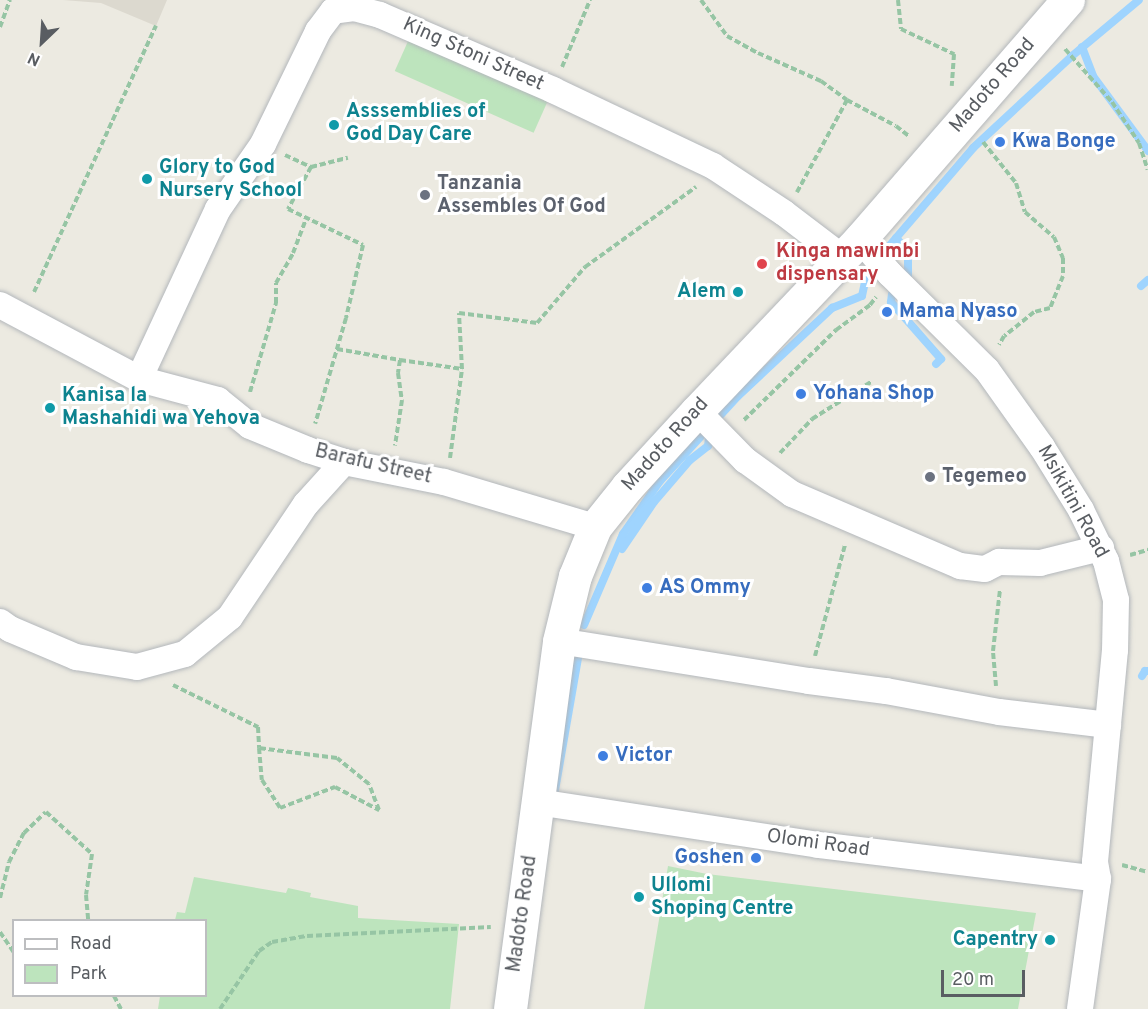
<!DOCTYPE html>
<style>
body{margin:0}
#map{position:relative;width:1148px;height:1009px;overflow:hidden;background:#eceae1;font-family:Overpass,sans-serif}
div>[style]{position:absolute}
.education>*{inset:0;background:#dcd9cf}
.green>*{inset:0;background:#bde4bd;transform-origin:0 0}
.stream>*{height:8px;margin:-4px;padding:0 4px;transform-origin:4px;border-radius:4px;background:#9fd4fe}
.path>*{height:4px;margin-top:-2px;transform-origin:0;background:repeating-linear-gradient(90deg,#96c5a4 0 6px,transparent 0 9px)}
.roads{filter:drop-shadow(0 0 2px #b3b7bb) drop-shadow(0 0 2px #b3b7bb)}
.minor>*{height:26px;margin:-13px;padding:0 13px;transform-origin:13px;border-radius:13px;background:#fff}
.secondary>*{height:33px;margin:-16.5px;padding:0 16.5px;transform-origin:16.5px;border-radius:16.5px;background:#fff}
.dots>*{width:16px;height:16px;translate:-50% -50%;box-sizing:border-box;border:3px solid #fff;border-radius:50%}
span{translate:-50% -50%;white-space:nowrap;text-align:center;line-height:1.15;-webkit-text-stroke:6px #fff;paint-order:stroke}
.street-label{font-size:20px;color:#595d62}
.culture-label{font-size:20px;color:#0d838f;font-weight:700}
.left{translate:0 -50%;text-align:left}
.right{translate:-100% -50%;text-align:right}
.shop-label{font-size:20px;color:#366cbe;font-weight:700}
.worship-label{font-size:20px;color:#5b616d;font-weight:700}
.health-label{font-size:20px;color:#be3a42;font-weight:700}
.legend{position:absolute;left:12px;top:919px;width:195px;height:78px;box-sizing:border-box;background:#fff;border:2px solid #bdbec0;margin:0;padding:8px 10px;list-style:none;font-size:18px;color:#595d62}
.legend li{display:flex;align-items:center;gap:12px;height:30px}
.legend b{width:30px;border:2px solid #bdbec0}
.north{position:absolute;left:12px;top:12px;width:60px;height:60px;-webkit-text-stroke:4px #fff;paint-order:stroke;rotate:205deg;font-size:16px;font-weight:700;line-height:24px;text-align:center;color:#595d62}
.north::after{content:'';display:block;margin:auto;width:21px;height:27px;background:#595d62;clip-path:polygon(50% 0,100% 100%,50% 72%,0 100%)}
.scale{position:absolute;left:941px;top:970px;width:84px;height:27px;box-sizing:border-box;border:3px solid #595d62;border-top:0;padding-left:8px;font-size:18px;line-height:21px;white-space:nowrap;color:#595d62;-webkit-text-stroke:4px #fff;paint-order:stroke}
</style>
<div id="map">
<div class="education">
<div style="clip-path:polygon(63px 0,167px 0,156px 26px,101px 3px)"></div>
</div>
<div class="green">
<div style="left:409px;top:39px;width:152px;height:35px;rotate:24deg"></div>
<div style="clip-path:polygon(668px 866px,707px 874px,1036px 913px,1018px 1009px,644px 1009px)"></div>
<div style="clip-path:polygon(194px 877px,286px 893px,288px 888px,311px 893px,310px 897px,358px 906px,358px 918px,459px 924px,450px 1009px,158px 1009px,160px 996px,206px 996px,206px 920px,175px 920px,177px 912px,185px 913px)"></div>
</div>
<div class="stream">
<div style="left:1082px;top:47px;width:31px;rotate:69deg"></div>
<div style="left:1093px;top:76px;width:93px;rotate:53.7deg"></div>
<div style="left:896px;top:238px;width:18px;rotate:47deg"></div>
<div style="left:908px;top:251px;width:30px;rotate:90deg"></div>
<div style="left:890px;top:245px;width:128px;rotate:-49.4deg"></div>
<div style="left:973px;top:148px;width:135px;rotate:-42.9deg"></div>
<div style="left:1072px;top:56px;width:87px;rotate:-39.9deg"></div>
<div style="left:1141px;top:286px;width:9px;rotate:-41deg"></div>
<div style="left:892px;top:294px;width:8px;rotate:97deg"></div>
<div style="left:891px;top:302px;width:76px;rotate:48.7deg"></div>
<div style="left:941px;top:359px;width:7px;rotate:135deg"></div>
<div style="left:622px;top:549px;width:57px;rotate:-55.8deg"></div>
<div style="left:654px;top:502px;width:55px;rotate:-49.4deg"></div>
<div style="left:690px;top:460px;width:23px;rotate:-38deg"></div>
<div style="left:708px;top:446px;width:14px;rotate:-82deg"></div>
<div style="left:584px;top:625px;width:99px;rotate:-66.8deg"></div>
<div style="left:623px;top:534px;width:65px;rotate:-55.1deg"></div>
<div style="left:660px;top:481px;width:115px;rotate:-47.5deg"></div>
<div style="left:738px;top:396px;width:129px;rotate:-43.1deg"></div>
<div style="left:832px;top:308px;width:32px;rotate:-22deg"></div>
<div style="left:862px;top:296px;width:24px;rotate:-78deg"></div>
<div style="left:1142px;top:676px;width:6px;rotate:-59deg"></div>
<div style="left:1145px;top:671px;width:3px"></div>
<div style="left:555px;top:790px;width:140px;rotate:-80.1deg"></div>
</div>
<div class="path">
<div style="left:701px;top:0;width:44px;rotate:54.2deg"></div>
<div style="left:727px;top:36px;width:35px;rotate:29deg"></div>
<div style="left:758px;top:53px;width:69px;rotate:24deg"></div>
<div style="left:821px;top:81px;width:32px;rotate:36deg"></div>
<div style="left:847px;top:100px;width:105px;rotate:118.5deg"></div>
<div style="left:898px;top:0;width:29px;rotate:84deg"></div>
<div style="left:901px;top:29px;width:59px;rotate:25.3deg"></div>
<div style="left:954px;top:54px;width:32px;rotate:94deg"></div>
<div style="left:0;top:27px;width:29px;rotate:-70deg"></div>
<div style="left:1065px;top:49px;width:71px;rotate:48.4deg"></div>
<div style="left:1112px;top:102px;width:49px;rotate:56.6deg"></div>
<div style="left:1139px;top:143px;width:28px;rotate:72deg"></div>
<div style="left:562px;top:67px;width:73px;rotate:-67.3deg"></div>
<div style="left:847px;top:100px;width:55px;rotate:28deg"></div>
<div style="left:896px;top:126px;width:16px;rotate:38deg"></div>
<div style="left:983px;top:142px;width:53px;rotate:51.2deg"></div>
<div style="left:1016px;top:183px;width:30px;rotate:73deg"></div>
<div style="left:1025px;top:212px;width:38px;rotate:41deg"></div>
<div style="left:1054px;top:237px;width:23px;rotate:67deg"></div>
<div style="left:1063px;top:258px;width:18px;rotate:90deg"></div>
<div style="left:1063px;top:276px;width:35px;rotate:112deg"></div>
<div style="left:1050px;top:308px;width:16px;rotate:166deg"></div>
<div style="left:1034px;top:312px;width:38px;rotate:141deg"></div>
<div style="left:1004px;top:336px;width:10px;rotate:119deg"></div>
<div style="left:285px;top:155px;width:29px;rotate:25deg"></div>
<div style="left:311px;top:167px;width:38px;rotate:-14deg"></div>
<div style="left:311px;top:167px;width:48px;rotate:118.7deg"></div>
<div style="left:288px;top:209px;width:83px;rotate:25.6deg"></div>
<div style="left:363px;top:245px;width:75px;rotate:103.1deg"></div>
<div style="left:346px;top:318px;width:110px;rotate:106.3deg"></div>
<div style="left:34px;top:292px;width:293px;rotate:-65.4deg"></div>
<div style="left:337px;top:349px;width:64px;rotate:9.9deg"></div>
<div style="left:400px;top:360px;width:13px;rotate:99deg"></div>
<div style="left:398px;top:373px;width:27px;rotate:82deg"></div>
<div style="left:402px;top:400px;width:46px;rotate:98.8deg"></div>
<div style="left:400px;top:360px;width:63px;rotate:8.3deg"></div>
<div style="left:462px;top:369px;width:56px;rotate:-93.1deg"></div>
<div style="left:459px;top:313px;width:79px;rotate:7.3deg"></div>
<div style="left:537px;top:323px;width:74px;rotate:-49.4deg"></div>
<div style="left:585px;top:267px;width:137px;rotate:-35.8deg"></div>
<div style="left:250px;top:392px;width:93px;rotate:-73.7deg"></div>
<div style="left:276px;top:303px;width:20px;rotate:-90deg"></div>
<div style="left:276px;top:283px;width:34px;rotate:-60deg"></div>
<div style="left:293px;top:253px;width:39px;rotate:-69deg"></div>
<div style="left:744px;top:420px;width:129px;rotate:-44.4deg"></div>
<div style="left:836px;top:330px;width:42px;rotate:-36.3deg"></div>
<div style="left:870px;top:305px;width:10px;rotate:-53deg"></div>
<div style="left:780px;top:453px;width:47px;rotate:-46.7deg"></div>
<div style="left:812px;top:419px;width:70px;rotate:-32.1deg"></div>
<div style="left:450px;top:458px;width:90px;rotate:-82.3deg"></div>
<div style="left:1130px;top:555px;width:19px;rotate:-16deg"></div>
<div style="left:815px;top:656px;width:115px;rotate:-74.9deg"></div>
<div style="left:173px;top:685px;width:95px;rotate:26.3deg"></div>
<div style="left:258px;top:727px;width:21px;rotate:87deg"></div>
<div style="left:259px;top:748px;width:32px;rotate:85deg"></div>
<div style="left:262px;top:780px;width:33px;rotate:57deg"></div>
<div style="left:280px;top:808px;width:59px;rotate:-20.9deg"></div>
<div style="left:335px;top:787px;width:50px;rotate:27.6deg"></div>
<div style="left:379px;top:810px;width:28px;rotate:-111deg"></div>
<div style="left:369px;top:784px;width:41px;rotate:-140.9deg"></div>
<div style="left:337px;top:758px;width:79px;rotate:-172.7deg"></div>
<div style="left:996px;top:686px;width:35px;rotate:-95deg"></div>
<div style="left:993px;top:651px;width:61px;rotate:-83.5deg"></div>
<div style="left:1122px;top:865px;width:27px;rotate:15deg"></div>
<div style="left:0;top:898px;width:37px;rotate:-76deg"></div>
<div style="left:9px;top:862px;width:33px;rotate:-63deg"></div>
<div style="left:24px;top:833px;width:30px;rotate:-44deg"></div>
<div style="left:46px;top:812px;width:62px;rotate:42.4deg"></div>
<div style="left:92px;top:854px;width:41px;rotate:98.3deg"></div>
<div style="left:86px;top:895px;width:25px;rotate:85deg"></div>
<div style="left:0;top:932px;width:25px;rotate:56deg"></div>
<div style="left:114px;top:996px;width:15px;rotate:62deg"></div>
<div style="left:220px;top:1009px;width:70px;rotate:-56.1deg"></div>
<div style="left:259px;top:951px;width:16px;rotate:-35deg"></div>
<div style="left:272px;top:942px;width:36px;rotate:-10deg"></div>
<div style="left:307px;top:936px;width:184px;rotate:-2.8deg"></div>
</div>
<div class="roads">
<div class="minor">
<div style="left:860px;top:239px;width:46px;rotate:49.4deg"></div>
<div style="left:890px;top:274px;width:136px;rotate:44.7deg"></div>
<div style="left:987px;top:370px;width:95px;rotate:54.5deg"></div>
<div style="left:1042px;top:447px;width:74px;rotate:58.2deg"></div>
<div style="left:1081px;top:510px;width:57px;rotate:63.9deg"></div>
<div style="left:1106px;top:561px;width:40px;rotate:75.6deg"></div>
<div style="left:1116px;top:600px;width:50px;rotate:91.1deg"></div>
<div style="left:1115px;top:650px;width:213px;rotate:95.4deg"></div>
<div style="left:1095px;top:862px;width:17px;rotate:80deg"></div>
<div style="left:1098px;top:879px;width:131px;rotate:97.9deg"></div>
<div style="left:0;top:305px;width:157px;rotate:28deg"></div>
<div style="left:139px;top:379px;width:82px;rotate:14.9deg"></div>
<div style="left:218px;top:400px;width:41px;rotate:39.1deg"></div>
<div style="left:250px;top:426px;width:63px;rotate:22.5deg"></div>
<div style="left:308px;top:450px;width:38px;rotate:18deg"></div>
<div style="left:344px;top:462px;width:102px;rotate:11.3deg"></div>
<div style="left:444px;top:482px;width:158px;rotate:16.6deg"></div>
<div style="left:139px;top:379px;width:187px;rotate:-65.1deg"></div>
<div style="left:218px;top:209px;width:79px;rotate:-55.3deg"></div>
<div style="left:263px;top:144px;width:126px;rotate:-64deg"></div>
<div style="left:318px;top:31px;width:25px;rotate:-53deg"></div>
<div style="left:333px;top:11px;width:21px;rotate:-8deg"></div>
<div style="left:354px;top:8px;width:27px;rotate:15deg"></div>
<div style="left:380px;top:15px;width:189px;rotate:23.4deg"></div>
<div style="left:553px;top:90px;width:177px;rotate:25.4deg"></div>
<div style="left:713px;top:166px;width:85px;rotate:33.5deg"></div>
<div style="left:784px;top:213px;width:74px;rotate:37.3deg"></div>
<div style="left:697px;top:411px;width:69px;rotate:45.6deg"></div>
<div style="left:745px;top:460px;width:58px;rotate:35.9deg"></div>
<div style="left:792px;top:494px;width:183px;rotate:23.2deg"></div>
<div style="left:960px;top:566px;width:25px;rotate:7deg"></div>
<div style="left:985px;top:569px;width:16px;rotate:-27deg"></div>
<div style="left:999px;top:562px;width:41px;rotate:1.4deg"></div>
<div style="left:1040px;top:563px;width:63px;rotate:-13.8deg"></div>
<div style="left:0;top:622px;width:12px;rotate:35deg"></div>
<div style="left:10px;top:629px;width:72px;rotate:23deg"></div>
<div style="left:76px;top:657px;width:62px;rotate:9.3deg"></div>
<div style="left:137px;top:667px;width:50px;rotate:-15.2deg"></div>
<div style="left:185px;top:654px;width:58px;rotate:-39.4deg"></div>
<div style="left:230px;top:617px;width:136px;rotate:-56.1deg"></div>
<div style="left:306px;top:504px;width:57px;rotate:-47.9deg"></div>
<div style="left:559px;top:641px;width:253px;rotate:9.1deg"></div>
<div style="left:809px;top:681px;width:78px;rotate:7.4deg"></div>
<div style="left:886px;top:691px;width:115px;rotate:10.5deg"></div>
<div style="left:999px;top:712px;width:110px;rotate:6.8deg"></div>
<div style="left:538px;top:802px;width:283px;rotate:8.7deg"></div>
<div style="left:818px;top:845px;width:282px;rotate:6.9deg"></div>
</div>
<div class="secondary">
<div style="left:510px;top:1009px;width:371px;rotate:-82.4deg"></div>
<div style="left:559px;top:641px;width:67px;rotate:-76.2deg"></div>
<div style="left:575px;top:576px;width:53px;rotate:-67.8deg"></div>
<div style="left:595px;top:527px;width:51px;rotate:-51.3deg"></div>
<div style="left:627px;top:487px;width:103px;rotate:-47.4deg"></div>
<div style="left:697px;top:411px;width:237px;rotate:-46.5deg"></div>
<div style="left:860px;top:239px;width:317px;rotate:-49deg"></div>
</div>
</div>
<div class="dots">
<div style="left:334px;top:125px;background:#0f9aa8"></div>
<div style="left:1000px;top:142px;background:#3f7fe0"></div>
<div style="left:147px;top:179px;background:#0f9aa8"></div>
<div style="left:425px;top:195px;background:#6b7280"></div>
<div style="left:762px;top:264px;background:#e0444e"></div>
<div style="left:738px;top:292px;background:#0f9aa8"></div>
<div style="left:887px;top:312px;background:#3f7fe0"></div>
<div style="left:801px;top:394px;background:#3f7fe0"></div>
<div style="left:50px;top:408px;background:#0f9aa8"></div>
<div style="left:930px;top:477px;background:#6b7280"></div>
<div style="left:647px;top:588px;background:#3f7fe0"></div>
<div style="left:603px;top:756px;background:#3f7fe0"></div>
<div style="left:756px;top:858px;background:#3f7fe0"></div>
<div style="left:639px;top:897px;background:#0f9aa8"></div>
<div style="left:1050px;top:940px;background:#0f9aa8"></div>
</div>
<div class="street-label">
<span style="left:473px;top:55px;rotate:24deg">King Stoni Street</span>
<span style="left:993px;top:86px;rotate:-49deg">Madoto Road</span>
<span style="left:666px;top:445px;rotate:-48deg">Madoto Road</span>
<span style="left:373px;top:465px;rotate:13deg">Barafu Street</span>
<span style="left:1072px;top:502px;rotate:61deg">Msikitini Road</span>
<span style="left:818px;top:844px;rotate:8deg">Olomi Road</span>
<span style="left:523px;top:914px;rotate:-82deg">Madoto Road</span>
</div>
<div class="culture-label">
<span class="left" style="left:346px;top:124px">Asssemblies of<br>God Day Care</span>
<span class="left" style="left:159px;top:180px">Glory to God<br>Nursery School</span>
<span class="right" style="left:726px;top:292px">Alem</span>
<span class="left" style="left:62px;top:408px">Kanisa la<br>Mashahidi wa Yehova</span>
<span class="left" style="left:651px;top:898px">Ullomi<br>Shoping Centre</span>
<span class="right" style="left:1038px;top:940px">Capentry</span>
</div>
<div class="shop-label">
<span class="left" style="left:1012px;top:142px">Kwa Bonge</span>
<span class="left" style="left:899px;top:312px">Mama Nyaso</span>
<span class="left" style="left:813px;top:394px">Yohana Shop</span>
<span class="left" style="left:659px;top:588px">AS Ommy</span>
<span class="left" style="left:615px;top:756px">Victor</span>
<span class="right" style="left:744px;top:858px">Goshen</span>
</div>
<div class="worship-label">
<span class="left" style="left:437px;top:196px">Tanzania<br>Assembles Of God</span>
<span class="left" style="left:942px;top:477px">Tegemeo</span>
</div>
<div class="health-label">
<span class="left" style="left:776px;top:264px">Kinga mawimbi<br>dispensary</span>
</div>
<ul class="legend">
<li><b style="height:8px;background:#fff"></b>Road</li>
<li><b style="height:16px;background:#bde4bd"></b>Park</li>
</ul>
<div class="north">N</div>
<div class="scale">20 m</div>
</div>
